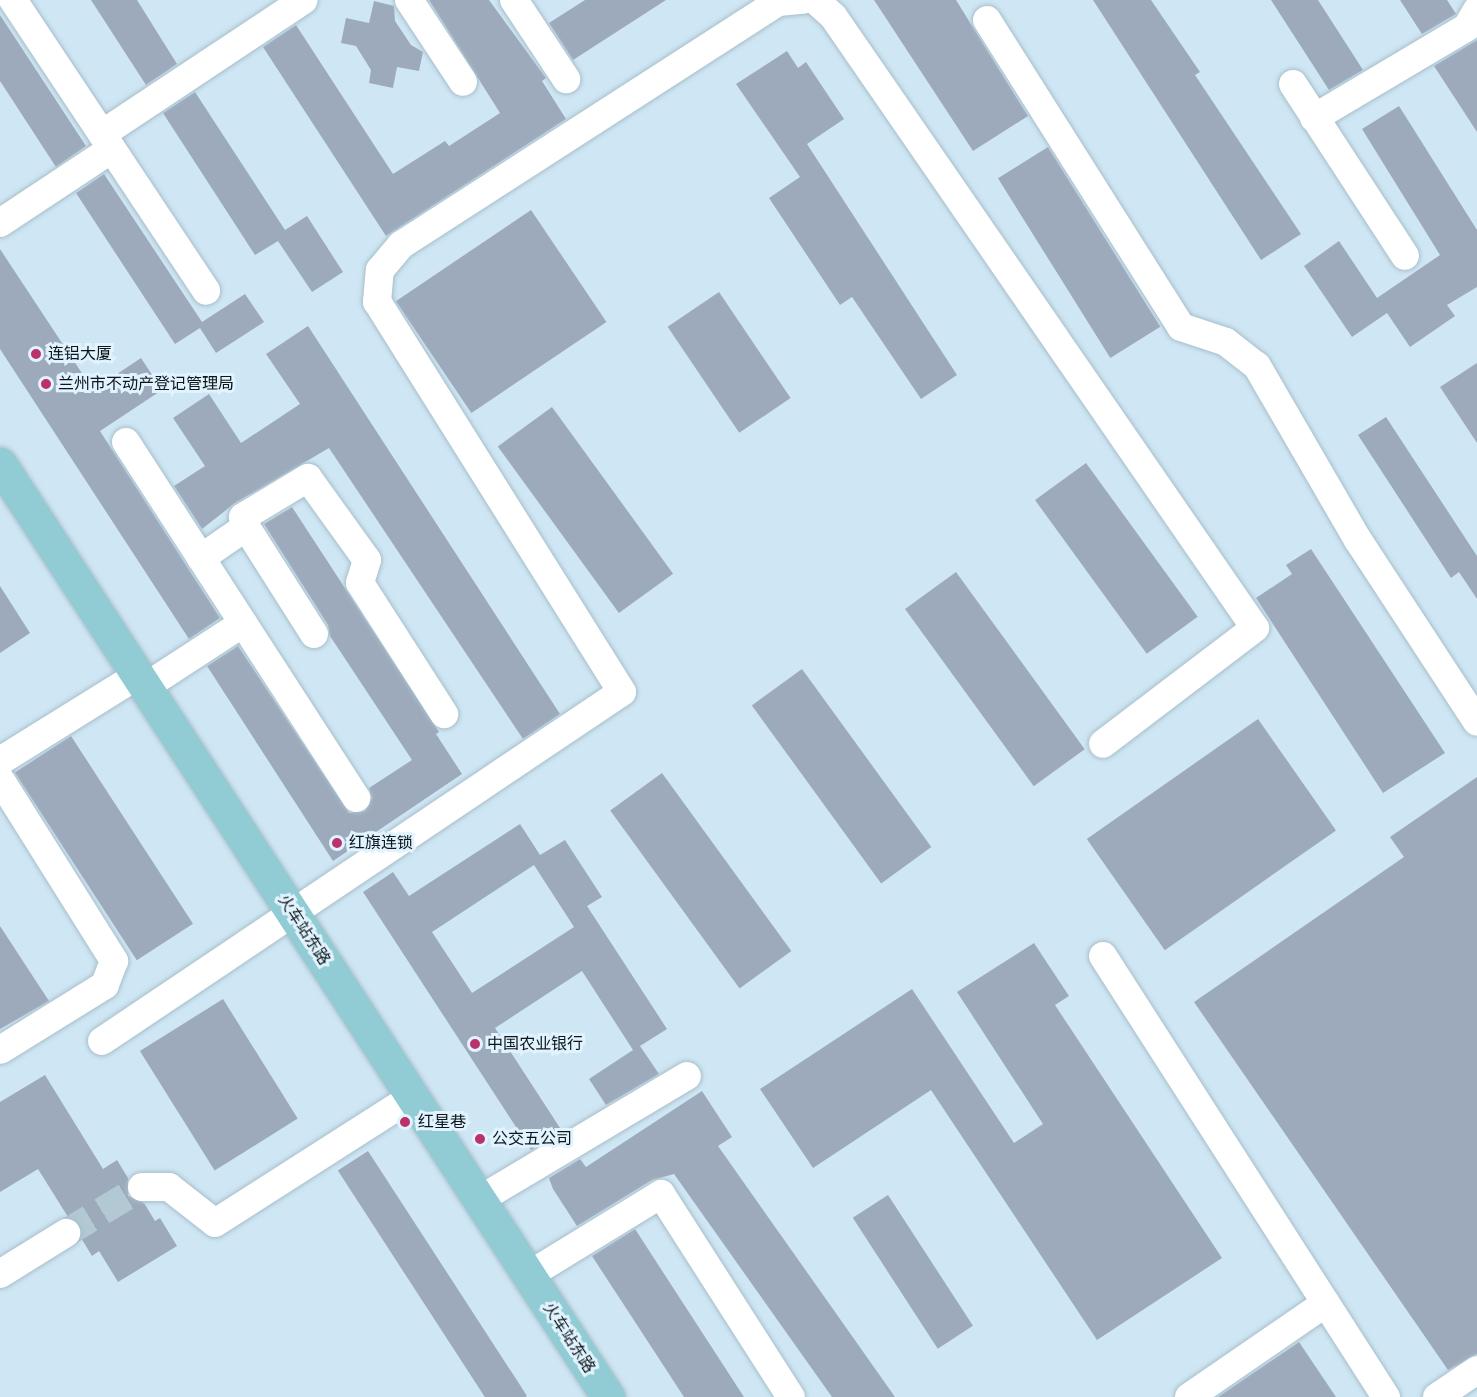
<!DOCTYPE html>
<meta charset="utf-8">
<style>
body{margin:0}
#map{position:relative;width:1477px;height:1397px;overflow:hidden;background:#cfe7f4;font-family:"Public Sans","Noto Sans SC",sans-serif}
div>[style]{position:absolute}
.building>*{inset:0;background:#9daabc;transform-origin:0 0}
.minor-tunnel>*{height:28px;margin-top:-14px;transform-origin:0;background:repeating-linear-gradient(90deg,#b2c8d3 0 28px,transparent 0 42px)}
.roads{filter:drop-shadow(0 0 2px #a8becb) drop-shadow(0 0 2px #a8becb)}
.minor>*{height:28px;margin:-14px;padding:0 14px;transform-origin:14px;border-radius:14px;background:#fff}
.major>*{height:33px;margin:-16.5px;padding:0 16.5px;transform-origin:16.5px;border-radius:16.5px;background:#91cbd3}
.dots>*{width:16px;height:16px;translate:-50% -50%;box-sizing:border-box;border:3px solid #e0f3fe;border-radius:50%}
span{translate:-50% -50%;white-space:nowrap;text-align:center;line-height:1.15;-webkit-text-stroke:6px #e0f3fe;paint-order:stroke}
.poi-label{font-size:16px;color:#0e161a}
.left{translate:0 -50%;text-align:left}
.street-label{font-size:16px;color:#0e161a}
</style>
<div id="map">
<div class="building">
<div style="clip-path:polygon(91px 0,137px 0,177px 64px,146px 85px)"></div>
<div style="clip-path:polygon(429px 0,489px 0,546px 78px,542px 81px,566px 119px,386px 236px,263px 47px,296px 25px,393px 174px,445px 141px,449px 146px,500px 113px)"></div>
<div style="clip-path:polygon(585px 0,666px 0,573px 60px,549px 23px)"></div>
<div style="clip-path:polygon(874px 0,956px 0,1028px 116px,973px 151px)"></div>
<div style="clip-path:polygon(1093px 0,1151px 0,1200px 72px,1195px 75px,1301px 234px,1261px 260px)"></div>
<div style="clip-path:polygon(1271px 0,1318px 0,1363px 70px,1329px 90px)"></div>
<div style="clip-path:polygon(1400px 0,1447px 0,1456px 14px,1422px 34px)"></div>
<div style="clip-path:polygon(374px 1px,394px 6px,395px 21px,411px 45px,423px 52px,419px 71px,397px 67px,393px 88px,369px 83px,371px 70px,356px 46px,341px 43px,346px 18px,369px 23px)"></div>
<div style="clip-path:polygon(0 15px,86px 146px,56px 167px,0 81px)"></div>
<div style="clip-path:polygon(1477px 40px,1477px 132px,1434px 66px)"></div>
<div style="clip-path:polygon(787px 51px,798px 68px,806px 62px,844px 119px,807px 144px,957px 375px,921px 399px,852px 297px,840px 305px,769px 198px,800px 177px,736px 84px)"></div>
<div style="clip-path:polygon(195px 92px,285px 230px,307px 216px,343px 272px,312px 292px,278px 241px,255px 255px,163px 113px)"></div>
<div style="clip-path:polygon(1399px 106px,1477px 230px,1477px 287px,1447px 305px,1455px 316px,1410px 347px,1387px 313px,1352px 337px,1304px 266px,1339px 241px,1377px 298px,1440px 255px,1362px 129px)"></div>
<div style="left:1048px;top:147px;width:212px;height:59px;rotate:58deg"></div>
<div style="clip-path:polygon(104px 174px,202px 322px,245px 294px,264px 322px,216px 353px,200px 328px,175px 344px,76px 193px)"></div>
<div style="left:531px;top:210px;width:135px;height:163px;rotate:56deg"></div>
<div style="clip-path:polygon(0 249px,93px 390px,141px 358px,162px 390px,100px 431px,220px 618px,189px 639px,0 349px)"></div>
<div style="left:719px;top:292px;width:128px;height:62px;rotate:56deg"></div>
<div style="clip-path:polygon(308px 326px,560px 714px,523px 739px,329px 448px,235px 503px,202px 529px,174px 486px,205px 466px,173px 418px,209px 394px,241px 443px,300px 404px,266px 354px)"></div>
<div style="clip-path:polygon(1477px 363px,1477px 443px,1440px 387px)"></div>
<div style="left:552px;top:407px;width:206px;height:67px;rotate:54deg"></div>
<div style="clip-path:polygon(1386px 417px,1477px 556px,1477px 599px,1459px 572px,1451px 578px,1358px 435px)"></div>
<div style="left:1086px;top:463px;width:190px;height:63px;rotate:54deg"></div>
<div style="clip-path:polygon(292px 507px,439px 732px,436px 734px,462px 774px,333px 861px,207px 666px,238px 646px,349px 813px,365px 811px,372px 798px,369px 788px,412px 760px,330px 636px,328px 625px,264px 524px)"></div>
<div style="clip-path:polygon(1311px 549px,1445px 753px,1383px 793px,1256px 598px,1292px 574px,1286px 565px)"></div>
<div style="left:956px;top:572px;width:219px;height:63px;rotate:54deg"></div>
<div style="clip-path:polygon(0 586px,30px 633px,0 653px)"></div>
<div style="left:802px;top:669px;width:220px;height:62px;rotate:54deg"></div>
<div style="left:1258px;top:719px;width:136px;height:209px;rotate:55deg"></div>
<div style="left:71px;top:736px;width:224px;height:67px;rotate:57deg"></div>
<div style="left:662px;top:773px;width:220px;height:64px;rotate:54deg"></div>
<div style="clip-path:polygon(1477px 777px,1477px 1354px,1448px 1370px,1194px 1002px,1404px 857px,1390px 837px)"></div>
<div style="clip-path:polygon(evenodd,520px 824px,540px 855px,565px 840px,602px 897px,587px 906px,667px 1029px,640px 1046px,659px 1074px,606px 1105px,589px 1079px,633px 1050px,582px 971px,495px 1028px,562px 1131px,531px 1150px,363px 892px,393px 872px,409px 896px,520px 824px,534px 865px,574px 927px,472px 993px,432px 932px,534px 865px)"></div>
<div style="clip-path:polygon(0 926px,49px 1001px,0 1029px)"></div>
<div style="clip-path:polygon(1034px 943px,1069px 996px,1055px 1005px,1222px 1258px,1097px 1340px,931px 1090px,813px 1168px,760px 1089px,912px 989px,1014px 1143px,1043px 1124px,957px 992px)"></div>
<div style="left:223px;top:999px;width:141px;height:98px;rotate:58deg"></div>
<div style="clip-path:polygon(45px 1075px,103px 1169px,117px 1160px,128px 1178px,128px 1196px,144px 1203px,155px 1221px,160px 1218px,177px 1246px,118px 1282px,99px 1251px,92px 1256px,81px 1238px,80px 1224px,68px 1217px,38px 1169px,0 1192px,0 1102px)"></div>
<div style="clip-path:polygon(702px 1091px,732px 1137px,718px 1146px,895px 1397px,832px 1397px,674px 1174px,652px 1180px,577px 1226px,553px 1189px,549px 1178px,580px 1159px,586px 1167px)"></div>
<div style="left:368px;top:1151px;width:292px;height:36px;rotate:57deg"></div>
<div style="left:888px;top:1195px;width:156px;height:42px;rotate:57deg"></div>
<div style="clip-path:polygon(635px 1229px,744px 1397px,684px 1397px,592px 1256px)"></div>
<div style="clip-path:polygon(1299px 1342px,1336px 1397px,1218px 1397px)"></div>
</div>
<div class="minor-tunnel">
<div style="left:66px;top:1233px;width:89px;rotate:-31.2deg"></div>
</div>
<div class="roads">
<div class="minor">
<div style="left:13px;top:0;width:349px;rotate:56.4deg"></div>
<div style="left:409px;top:0;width:98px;rotate:56.6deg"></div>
<div style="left:514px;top:0;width:95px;rotate:56.6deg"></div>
<div style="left:815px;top:0;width:24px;rotate:42deg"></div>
<div style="left:833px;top:16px;width:743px;rotate:55.41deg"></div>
<div style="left:1255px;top:628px;width:191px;rotate:142.7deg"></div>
<div style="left:987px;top:20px;width:363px;rotate:57.7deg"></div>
<div style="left:1181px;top:327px;width:47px;rotate:18.4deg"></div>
<div style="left:1226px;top:342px;width:39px;rotate:38deg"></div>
<div style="left:1257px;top:366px;width:201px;rotate:59.9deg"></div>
<div style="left:1358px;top:540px;width:217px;rotate:56.8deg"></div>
<div style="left:1293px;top:84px;width:205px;rotate:56.9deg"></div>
<div style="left:1314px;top:118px;width:178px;rotate:-30.7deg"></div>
<div style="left:1467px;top:27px;width:20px;rotate:-60deg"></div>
<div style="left:102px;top:134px;width:242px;rotate:-33.6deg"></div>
<div style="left:0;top:223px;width:134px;rotate:-33.5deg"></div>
<div style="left:126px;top:442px;width:424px;rotate:57.1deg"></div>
<div style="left:201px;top:558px;width:55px;rotate:-34.6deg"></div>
<div style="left:314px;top:634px;width:127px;rotate:-122.4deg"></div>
<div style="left:246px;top:527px;width:10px;rotate:-107deg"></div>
<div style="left:243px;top:517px;width:76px;rotate:-31deg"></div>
<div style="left:308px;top:478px;width:101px;rotate:54.3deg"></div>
<div style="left:367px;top:560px;width:24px;rotate:107deg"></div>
<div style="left:360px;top:583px;width:156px;rotate:57.3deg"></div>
<div style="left:145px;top:687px;width:117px;rotate:-33.1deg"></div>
<div style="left:0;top:761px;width:163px;rotate:-31.9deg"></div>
<div style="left:0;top:779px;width:215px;rotate:57.9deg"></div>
<div style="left:114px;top:961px;width:26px;rotate:111deg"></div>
<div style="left:105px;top:985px;width:123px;rotate:148.2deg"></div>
<div style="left:1103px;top:956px;width:524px;rotate:57.31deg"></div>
<div style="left:102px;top:1041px;width:626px;rotate:-33.87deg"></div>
<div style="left:622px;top:692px;width:461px;rotate:-122.1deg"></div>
<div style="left:377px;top:302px;width:32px;rotate:-85deg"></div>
<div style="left:380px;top:270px;width:33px;rotate:-50deg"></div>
<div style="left:401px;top:245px;width:449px;rotate:-32.8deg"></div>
<div style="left:778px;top:2px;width:24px;rotate:-5deg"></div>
<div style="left:142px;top:1187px;width:27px"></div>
<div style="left:169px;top:1187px;width:58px;rotate:38deg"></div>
<div style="left:215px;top:1223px;width:234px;rotate:-32.6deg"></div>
<div style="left:479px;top:1200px;width:242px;rotate:-30.8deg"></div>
<div style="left:0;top:1274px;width:78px;rotate:-31.8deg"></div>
<div style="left:529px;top:1275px;width:155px;rotate:-31.5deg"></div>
<div style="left:661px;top:1194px;width:241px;rotate:57.4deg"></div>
<div style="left:1189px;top:1397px;width:166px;rotate:-34.5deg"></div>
<div style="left:1437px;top:1397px;width:48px;rotate:-34deg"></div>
</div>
<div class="major">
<div style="left:0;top:464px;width:1114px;rotate:56.91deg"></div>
</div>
</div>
<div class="dots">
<div style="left:36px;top:354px;background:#bb316a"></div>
<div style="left:46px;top:384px;background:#bb316a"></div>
<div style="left:337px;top:843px;background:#bb316a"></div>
<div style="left:475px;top:1044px;background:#bb316a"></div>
<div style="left:405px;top:1122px;background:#bb316a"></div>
<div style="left:480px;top:1139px;background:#bb316a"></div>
</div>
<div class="poi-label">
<span class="left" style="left:48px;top:354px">连铝大厦</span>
<span class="left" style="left:58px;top:384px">兰州市不动产登记管理局</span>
<span class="left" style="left:349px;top:843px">红旗连锁</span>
<span class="left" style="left:487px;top:1044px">中国农业银行</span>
<span class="left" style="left:418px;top:1122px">红星巷</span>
<span class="left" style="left:492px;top:1139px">公交五公司</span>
</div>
<div class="street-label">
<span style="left:304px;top:930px;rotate:57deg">火车站东路</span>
<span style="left:569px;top:1338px;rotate:57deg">火车站东路</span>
</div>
</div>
